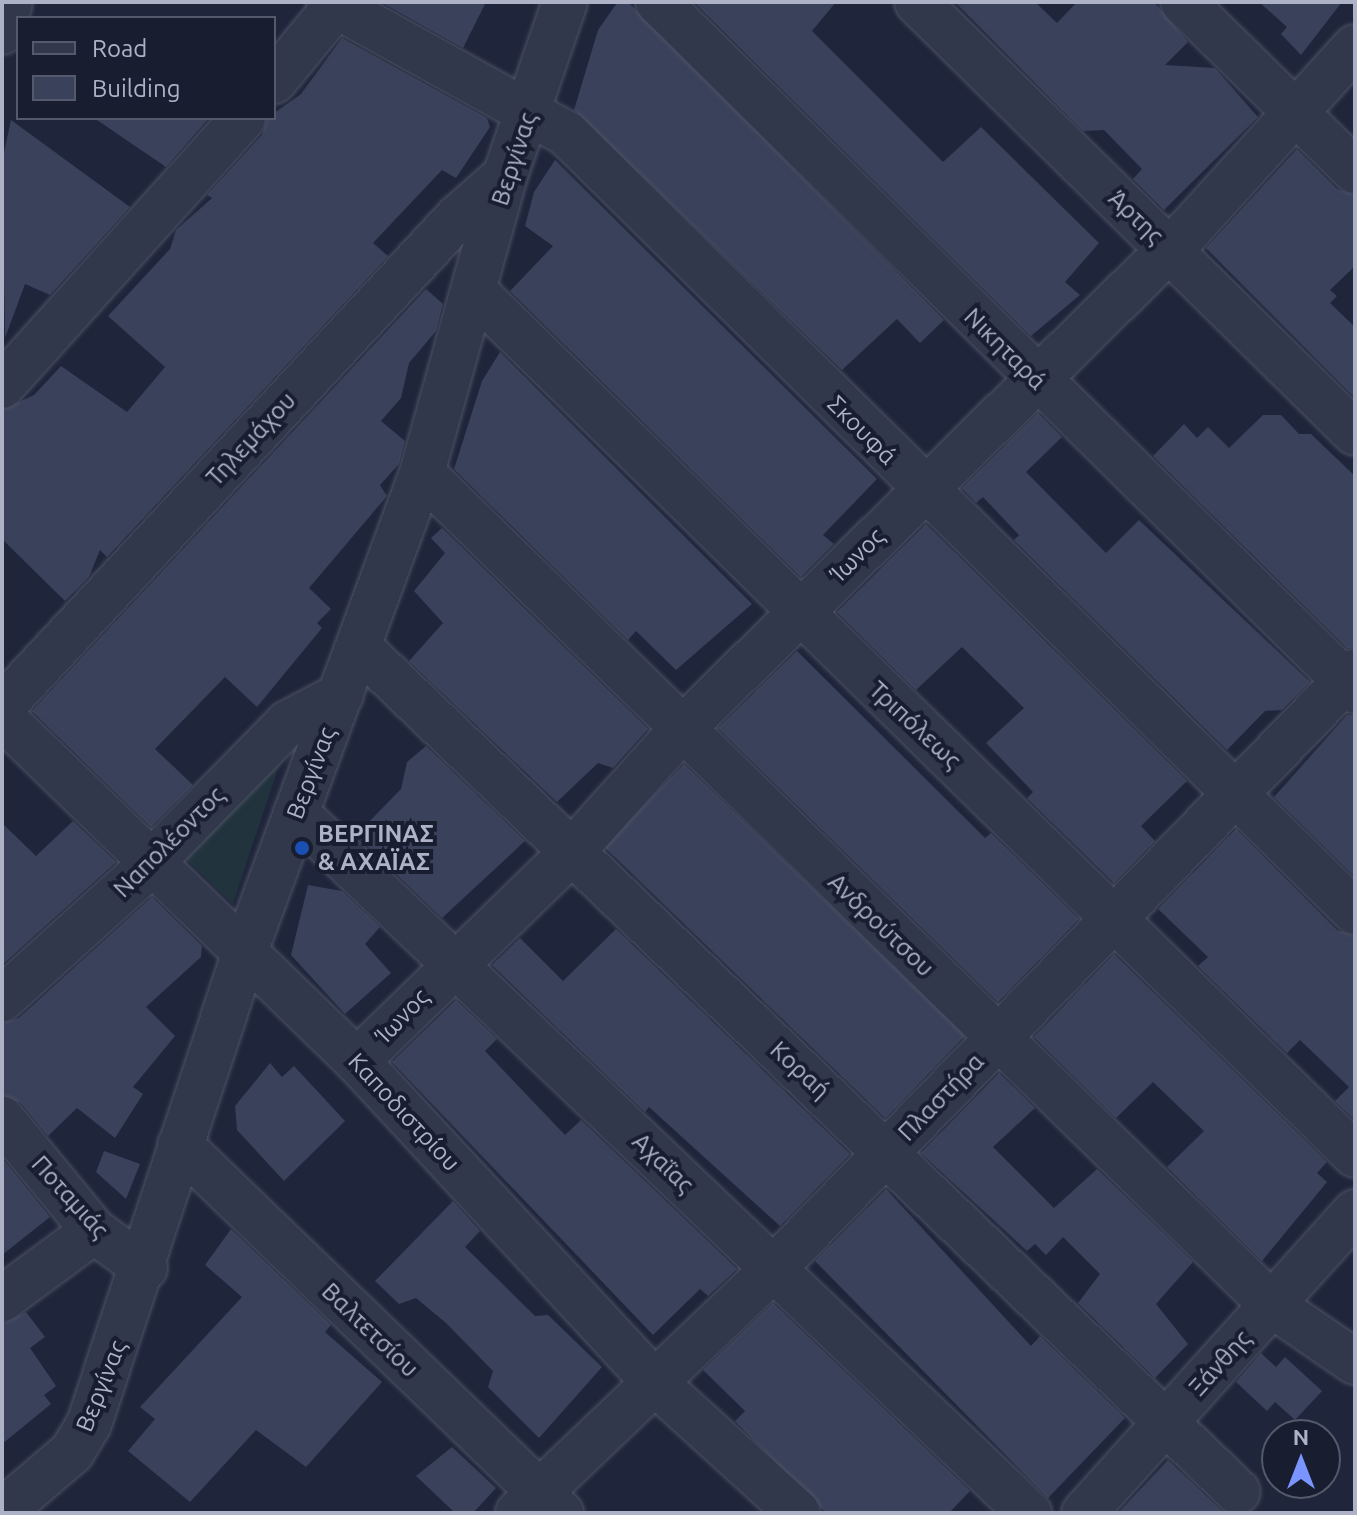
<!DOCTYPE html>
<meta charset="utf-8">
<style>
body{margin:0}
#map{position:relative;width:1357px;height:1515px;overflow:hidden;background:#1f253b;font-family:Ubuntu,sans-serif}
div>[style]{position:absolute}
.green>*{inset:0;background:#21333c}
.building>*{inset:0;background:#3a415b;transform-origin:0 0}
.roads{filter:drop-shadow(0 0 2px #4d5265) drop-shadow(0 0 2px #4d5265)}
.minor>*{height:44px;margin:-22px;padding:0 22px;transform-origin:22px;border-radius:22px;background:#32384b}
.dots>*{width:22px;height:22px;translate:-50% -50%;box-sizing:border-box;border:4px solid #181d2f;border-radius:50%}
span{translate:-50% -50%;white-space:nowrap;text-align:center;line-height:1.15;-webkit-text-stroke:8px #181d2f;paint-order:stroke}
.street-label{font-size:24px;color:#adb2c7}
.poi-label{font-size:24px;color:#adb2c7;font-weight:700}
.left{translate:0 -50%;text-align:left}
.frame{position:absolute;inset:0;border:4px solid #adb2c7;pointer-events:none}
.legend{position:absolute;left:16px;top:16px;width:260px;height:104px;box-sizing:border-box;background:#181d2f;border:2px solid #54596c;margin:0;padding:10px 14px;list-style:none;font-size:24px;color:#adb2c7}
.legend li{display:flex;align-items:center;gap:16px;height:40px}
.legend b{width:40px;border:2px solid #54596c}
.north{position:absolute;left:1261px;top:1419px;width:80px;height:80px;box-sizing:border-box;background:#181d2f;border:2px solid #54596c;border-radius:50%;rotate:0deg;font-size:22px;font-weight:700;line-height:32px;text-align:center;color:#adb2c7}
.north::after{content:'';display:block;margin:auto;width:28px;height:36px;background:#7a95ff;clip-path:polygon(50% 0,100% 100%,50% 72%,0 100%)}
</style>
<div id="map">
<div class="green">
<div style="clip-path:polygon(290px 732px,233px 904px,180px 853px)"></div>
</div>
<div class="building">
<div style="clip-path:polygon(381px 2px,486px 2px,463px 48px)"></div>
<div style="clip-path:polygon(694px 2px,836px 2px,812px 31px,943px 162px,981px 127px,1099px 243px,1065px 282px,1080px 295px,1031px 336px)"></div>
<div style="clip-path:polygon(955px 2px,1035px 2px,1057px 23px,1077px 2px,1154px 2px,1188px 42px,1165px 65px,1215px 68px,1258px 117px,1164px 210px,1133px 179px,1142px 169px,1104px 130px,1083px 131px)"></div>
<div style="clip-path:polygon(1259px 2px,1342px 2px,1301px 55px,1281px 34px,1287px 27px)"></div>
<div style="clip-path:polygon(617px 3px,629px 3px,944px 320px,920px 343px,897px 319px,842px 370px,574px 110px,598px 30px)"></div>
<div style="clip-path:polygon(342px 38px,487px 118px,490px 127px,456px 178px,442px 170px,373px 243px,388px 256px,107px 557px,100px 550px,89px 577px,65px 601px,2px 539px,2px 410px,34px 395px,61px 366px,127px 412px,165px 367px,108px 316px,170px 249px,176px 230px,212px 198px,207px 195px,262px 135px,267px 118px,301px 94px)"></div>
<div style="clip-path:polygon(94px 118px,209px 118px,166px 167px)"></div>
<div style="clip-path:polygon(11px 120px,130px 207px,50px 295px,25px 284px,5px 338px,2px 161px)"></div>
<div style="clip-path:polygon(1297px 149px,1337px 189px,1355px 195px,1355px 266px,1330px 290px,1337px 296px,1330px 303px,1355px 327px,1355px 398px,1206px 248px)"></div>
<div style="clip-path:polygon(555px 160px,877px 479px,823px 535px,834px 544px,801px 577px,510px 291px,553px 246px,525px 226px,534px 192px)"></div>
<div style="clip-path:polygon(426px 289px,443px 304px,436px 331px,409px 363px,401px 398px,381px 421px,405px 441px,399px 464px,380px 485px,387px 496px,309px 588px,331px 609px,317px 623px,322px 628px,257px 707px,225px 677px,155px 749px,193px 785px,151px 827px,32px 711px)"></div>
<div style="clip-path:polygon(500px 352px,752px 604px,676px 670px,636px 631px,628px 640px,454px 469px,482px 381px)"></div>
<div style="clip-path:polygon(1038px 413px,1062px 437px,1026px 472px,1106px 553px,1139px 520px,1310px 682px,1282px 710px,1265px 711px,1227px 750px,1014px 540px,1019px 535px,983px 497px,976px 503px,962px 488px)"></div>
<div style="clip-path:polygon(1263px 415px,1281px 415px,1299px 434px,1311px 434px,1355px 476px,1355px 647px,1347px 648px,1153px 456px,1184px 424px,1197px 438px,1208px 427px,1229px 448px)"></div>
<div style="clip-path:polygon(926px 524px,1187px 781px,1141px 826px,1155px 841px,1114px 883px,1027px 798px,1033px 792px,986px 743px,1024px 708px,962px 647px,916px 690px,837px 612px)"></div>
<div style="clip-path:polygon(442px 528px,648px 729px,613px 768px,598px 763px,557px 802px,409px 661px,443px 623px,414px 591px,445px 553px,431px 538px)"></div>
<div style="clip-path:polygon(797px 651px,985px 838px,991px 833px,1079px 919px,998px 1002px,718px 728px)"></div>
<div style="clip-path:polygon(1347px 715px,1355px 715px,1355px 877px,1274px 797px)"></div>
<div style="clip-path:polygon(426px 746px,525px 841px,442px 918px,356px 835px,401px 789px,407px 762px)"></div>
<div style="left:684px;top:764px;width:391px;height:115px;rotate:44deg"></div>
<div style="clip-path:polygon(73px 821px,116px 862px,2px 965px,2px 823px,36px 856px)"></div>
<div style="clip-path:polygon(1236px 829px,1337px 930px,1355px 936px,1355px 1120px,1335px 1101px,1349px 1087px,1300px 1040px,1287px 1053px,1198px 966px,1208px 957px,1158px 909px)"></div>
<div style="clip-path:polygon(308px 885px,342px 891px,380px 927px,365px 944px,391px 973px,345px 1014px,291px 955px)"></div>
<div style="clip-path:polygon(152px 897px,202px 946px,201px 957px,146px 1007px,175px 1036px,133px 1087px,143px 1094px,115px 1138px,77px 1108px,48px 1136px,21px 1103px,2px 1095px,2px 1023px,19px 1018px)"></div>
<div style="clip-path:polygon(616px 929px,850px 1154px,780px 1226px,649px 1107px,645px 1112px,492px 965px,520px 938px,563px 981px)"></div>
<div style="clip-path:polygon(1114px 954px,1327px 1162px,1317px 1173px,1327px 1182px,1262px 1261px,1167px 1167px,1204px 1131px,1153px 1082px,1116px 1118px,1034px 1037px)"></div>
<div style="clip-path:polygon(456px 1000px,497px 1039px,485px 1051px,565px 1135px,581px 1120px,737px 1269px,708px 1296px,700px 1289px,653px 1335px,392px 1062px)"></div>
<div style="clip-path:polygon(270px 1063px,282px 1077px,294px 1066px,345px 1121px,284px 1181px,237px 1130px,235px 1106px)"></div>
<div style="clip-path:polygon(999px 1073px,1035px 1108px,993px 1147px,1054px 1208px,1097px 1169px,1193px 1262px,1156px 1304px,1188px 1344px,1155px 1378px,1078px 1303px,1100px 1274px,1063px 1237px,1046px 1255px,1035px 1244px,1027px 1251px,921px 1153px)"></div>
<div style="clip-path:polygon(104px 1151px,140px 1164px,126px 1199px,96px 1172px)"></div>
<div style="clip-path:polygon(2px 1158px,50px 1217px,2px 1255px)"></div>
<div style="clip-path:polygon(886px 1189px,1031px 1346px,1040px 1336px,1125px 1418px,1048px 1498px,815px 1261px)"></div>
<div style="clip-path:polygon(453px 1201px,480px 1231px,465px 1247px,535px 1316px,548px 1315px,602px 1367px,539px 1438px,488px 1387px,493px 1371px,446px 1323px,416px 1298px,399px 1304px,375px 1281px)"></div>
<div style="clip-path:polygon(231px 1229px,331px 1325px,325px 1332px,382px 1382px,306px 1467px,256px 1430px,190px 1502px,128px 1451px,155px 1419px,140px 1407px,242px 1297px,205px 1265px)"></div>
<div style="clip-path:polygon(773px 1303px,970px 1491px,949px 1513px,826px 1513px,735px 1421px,745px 1411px,703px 1370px)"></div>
<div style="clip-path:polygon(26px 1312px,45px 1337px,30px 1348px,56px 1386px,44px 1395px,51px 1404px,2px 1444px,2px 1324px)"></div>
<div style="clip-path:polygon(1261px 1353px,1276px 1367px,1285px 1357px,1322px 1391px,1295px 1420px,1275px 1402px,1267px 1411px,1236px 1382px)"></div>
<div style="clip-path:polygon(452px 1447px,496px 1488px,473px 1513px,455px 1513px,416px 1476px)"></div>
<div style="clip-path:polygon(1168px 1460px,1221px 1510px,1226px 1513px,1118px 1513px)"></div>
</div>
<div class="roads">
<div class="minor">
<div style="left:329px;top:2px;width:272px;rotate:29deg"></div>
<div style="left:567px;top:134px;width:1107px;rotate:44.63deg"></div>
<div style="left:658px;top:2px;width:980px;rotate:44.67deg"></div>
<div style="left:917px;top:2px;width:614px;rotate:44.54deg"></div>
<div style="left:1183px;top:2px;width:241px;rotate:44.5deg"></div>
<div style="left:2px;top:32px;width:31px;rotate:-75deg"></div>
<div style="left:274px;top:81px;width:97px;rotate:-50.4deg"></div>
<div style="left:476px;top:293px;width:1231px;rotate:44.44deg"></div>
<div style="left:2px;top:386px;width:360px;rotate:-48deg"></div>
<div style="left:422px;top:473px;width:1189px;rotate:44.39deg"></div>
<div style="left:1272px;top:1305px;width:101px;rotate:34.5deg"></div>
<div style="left:361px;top:649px;width:1216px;rotate:43.87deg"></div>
<div style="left:2px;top:707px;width:668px;rotate:-47.06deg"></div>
<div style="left:457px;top:218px;width:64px;rotate:-41.2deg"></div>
<div style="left:2px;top:717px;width:494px;rotate:44.1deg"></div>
<div style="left:357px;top:1061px;width:434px;rotate:47.2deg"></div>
<div style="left:652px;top:1380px;width:197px;rotate:42.3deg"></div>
<div style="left:296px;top:813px;width:1014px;rotate:43.68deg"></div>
<div style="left:2px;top:999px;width:183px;rotate:-42.1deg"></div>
<div style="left:138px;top:876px;width:214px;rotate:-45.6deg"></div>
<div style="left:288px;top:723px;width:60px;rotate:-27.8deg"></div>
<div style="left:357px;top:1061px;width:296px;rotate:-44.2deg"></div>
<div style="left:569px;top:855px;width:169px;rotate:-48.1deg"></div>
<div style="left:682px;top:729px;width:711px;rotate:-44.54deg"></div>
<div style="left:1189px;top:230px;width:247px;rotate:-47.8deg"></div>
<div style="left:2px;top:1119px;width:145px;rotate:50.6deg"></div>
<div style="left:94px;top:1231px;width:63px;rotate:36deg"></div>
<div style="left:180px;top:1145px;width:530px;rotate:44.01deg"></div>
<div style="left:2px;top:1299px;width:114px;rotate:-36.5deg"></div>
<div style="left:2px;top:1512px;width:92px;rotate:-40.6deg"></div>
<div style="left:72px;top:1452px;width:33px;rotate:-59deg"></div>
<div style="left:89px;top:1424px;width:500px;rotate:-71.71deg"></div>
<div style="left:246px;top:949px;width:507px;rotate:-69.71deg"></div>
<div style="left:422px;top:473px;width:308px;rotate:-74.4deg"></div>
<div style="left:505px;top:176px;width:184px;rotate:-71deg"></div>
<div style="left:518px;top:1513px;width:353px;rotate:-43.7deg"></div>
<div style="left:773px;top:1269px;width:834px;rotate:-45.78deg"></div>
<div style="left:1084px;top:1513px;width:405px;rotate:-48deg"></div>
</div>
</div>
<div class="dots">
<div style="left:302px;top:848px;background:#1a4fb4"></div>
</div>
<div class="street-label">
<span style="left:514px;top:159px;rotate:-72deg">Βεργίνας</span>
<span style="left:1136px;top:217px;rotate:44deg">Άρτης</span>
<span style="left:1005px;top:349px;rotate:45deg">Νικηταρά</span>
<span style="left:862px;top:430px;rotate:45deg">Σκουφά</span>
<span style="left:251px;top:439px;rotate:-47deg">Τηλεμάχου</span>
<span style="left:857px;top:555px;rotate:-45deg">Ίωνος</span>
<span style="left:915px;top:725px;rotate:43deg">Τριπόλεως</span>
<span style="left:311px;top:773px;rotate:-69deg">Βεργίνας</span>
<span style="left:169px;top:842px;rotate:-45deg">Ναπολέοντος</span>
<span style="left:881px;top:925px;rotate:44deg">Ανδρούτσου</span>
<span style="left:402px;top:1016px;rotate:-46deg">Ίωνος</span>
<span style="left:800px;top:1070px;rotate:43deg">Κοραή</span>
<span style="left:941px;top:1097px;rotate:-46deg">Πλαστήρα</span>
<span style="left:404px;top:1112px;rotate:47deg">Καποδιστρίου</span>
<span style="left:663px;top:1163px;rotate:44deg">Αχαΐας</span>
<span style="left:70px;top:1197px;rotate:48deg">Ποταμιάς</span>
<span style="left:370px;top:1330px;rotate:44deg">Βαλτετσίου</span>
<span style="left:1220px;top:1363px;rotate:-48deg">Ξάνθης</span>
<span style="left:101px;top:1386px;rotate:-68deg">Βεργίνας</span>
</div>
<div class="poi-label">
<span class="left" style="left:318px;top:848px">ΒΕΡΓΙΝΑΣ<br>&amp; ΑΧΑΪΑΣ</span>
</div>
<div class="frame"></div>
<ul class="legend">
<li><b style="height:10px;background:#32384b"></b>Road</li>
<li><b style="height:22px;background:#3a415b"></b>Building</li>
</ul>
<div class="north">N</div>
</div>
